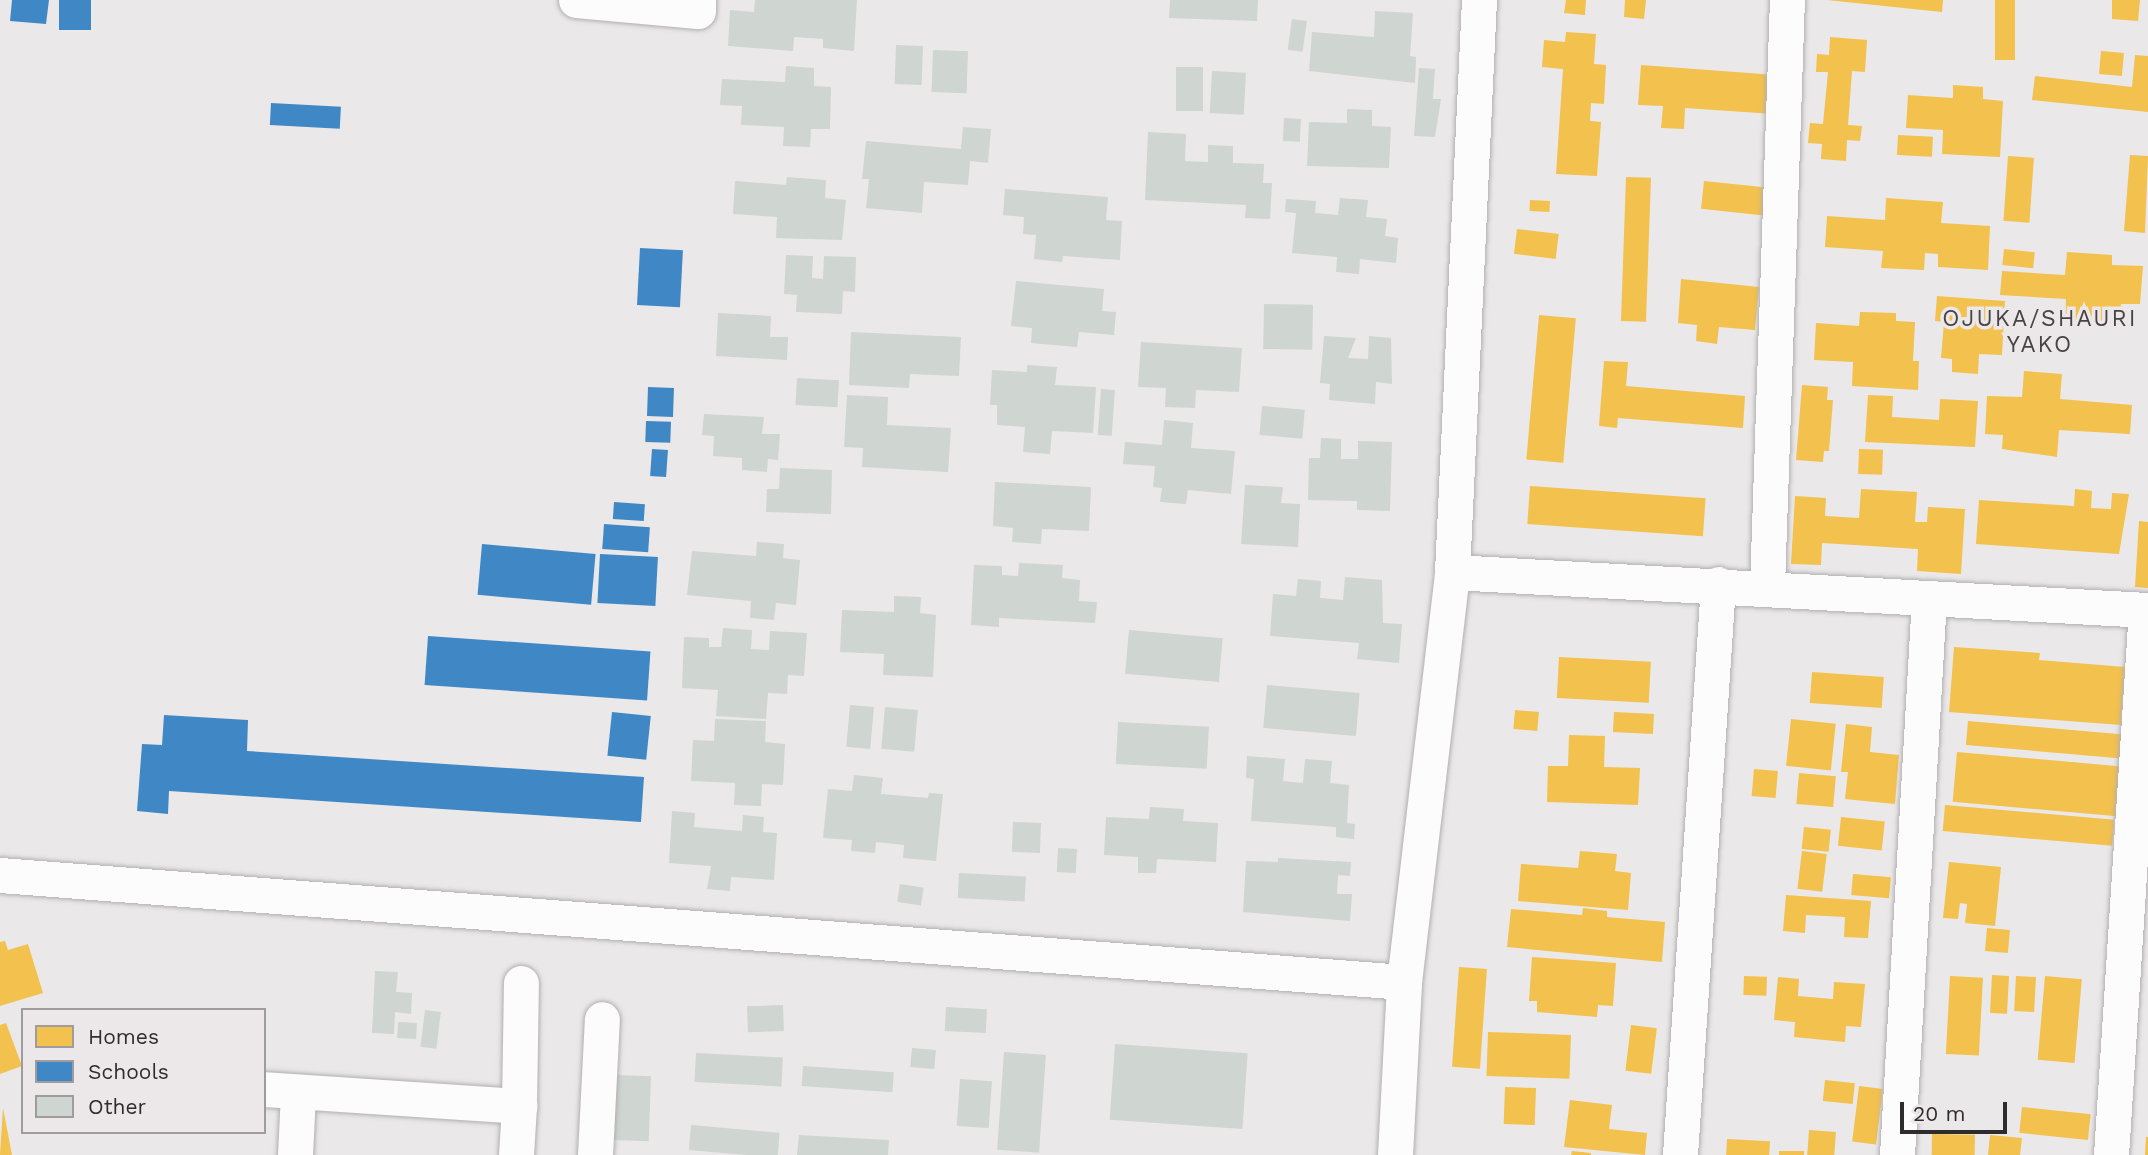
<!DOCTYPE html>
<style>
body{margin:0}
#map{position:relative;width:2148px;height:1155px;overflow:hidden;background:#ebe8e9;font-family:"Work Sans",sans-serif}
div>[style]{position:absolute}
.homes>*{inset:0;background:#f2c14e;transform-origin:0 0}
.schools>*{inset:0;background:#3f88c5;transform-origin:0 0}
.building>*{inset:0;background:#cfd5d1;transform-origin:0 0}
.roads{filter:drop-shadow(0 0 2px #b2afb0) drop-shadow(0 0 2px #b2afb0)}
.minor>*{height:35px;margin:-17.5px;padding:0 17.5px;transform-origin:17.5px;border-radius:17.5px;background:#fcfcfc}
span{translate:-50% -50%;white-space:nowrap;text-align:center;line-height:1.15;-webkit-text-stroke:7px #ece7e9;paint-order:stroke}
.quarter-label{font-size:23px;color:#484446;letter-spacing:2px}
.legend{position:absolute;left:21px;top:1008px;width:245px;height:126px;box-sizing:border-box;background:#ece7e9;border:2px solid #a09c9e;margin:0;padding:9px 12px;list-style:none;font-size:21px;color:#2e2c2d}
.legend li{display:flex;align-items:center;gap:14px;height:35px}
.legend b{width:35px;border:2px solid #a09c9e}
.scale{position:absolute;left:1900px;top:1102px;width:107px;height:32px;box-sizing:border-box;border:4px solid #2e2c2d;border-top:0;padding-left:9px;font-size:21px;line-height:24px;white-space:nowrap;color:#2e2c2d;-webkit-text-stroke:5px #ece7e9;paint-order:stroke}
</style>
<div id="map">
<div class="homes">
<div style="clip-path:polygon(1566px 0,1586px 0,1585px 15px,1564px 13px)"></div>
<div style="clip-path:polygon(1625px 0,1646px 0,1644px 19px,1624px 17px)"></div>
<div style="clip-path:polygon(1827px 0,1943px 0,1942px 12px)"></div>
<div style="left:1995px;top:0;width:20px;height:60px"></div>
<div style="clip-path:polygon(2112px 0,2140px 0,2138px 21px,2112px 19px)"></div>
<div style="clip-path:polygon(1566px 32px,1596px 34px,1594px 64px,1606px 65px,1604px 104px,1591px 103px,1590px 121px,1601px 122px,1597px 176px,1556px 174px,1563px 69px,1542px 67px,1544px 40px,1565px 42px)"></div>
<div style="clip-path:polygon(1830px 37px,1867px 40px,1865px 72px,1852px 71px,1848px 125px,1862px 126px,1860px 141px,1847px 140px,1846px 161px,1821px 159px,1822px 144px,1808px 143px,1810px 123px,1823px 124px,1828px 72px,1816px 72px,1817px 54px,1829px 55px)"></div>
<div style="left:2101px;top:51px;width:23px;height:23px;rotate:5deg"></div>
<div style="clip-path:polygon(2135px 55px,2148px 56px,2148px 112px,2032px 100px,2035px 76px,2132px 87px)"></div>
<div style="clip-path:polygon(1641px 65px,1776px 75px,1774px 114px,1685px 108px,1684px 129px,1661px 128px,1663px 106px,1638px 105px)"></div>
<div style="clip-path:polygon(1953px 85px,1983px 87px,1983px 99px,2003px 101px,2000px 157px,1942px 154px,1943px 130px,1906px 128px,1908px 95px,1953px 98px)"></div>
<div style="left:1898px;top:135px;width:35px;height:20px;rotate:3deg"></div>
<div style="clip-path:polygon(2130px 155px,2148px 156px,2145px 233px,2124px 231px)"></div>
<div style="left:2008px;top:156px;width:26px;height:65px;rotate:4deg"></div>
<div style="left:1626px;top:177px;width:25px;height:144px;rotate:2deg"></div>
<div style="left:1704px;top:181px;width:63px;height:28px;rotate:6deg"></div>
<div style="clip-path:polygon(1886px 198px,1943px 202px,1941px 223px,1990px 226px,1988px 270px,1938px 267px,1938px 254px,1925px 253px,1924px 270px,1881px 268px,1883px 251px,1825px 247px,1827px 216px,1885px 220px)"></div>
<div style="left:1530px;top:200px;width:20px;height:11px;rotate:3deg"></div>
<div style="left:1517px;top:229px;width:42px;height:25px;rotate:7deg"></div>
<div style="left:2004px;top:249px;width:31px;height:16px;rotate:6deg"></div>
<div style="clip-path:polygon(2067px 252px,2112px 255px,2112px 265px,2143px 266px,2140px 304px,2121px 304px,2119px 324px,2065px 321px,2066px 299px,2000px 295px,2002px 271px,2065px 275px)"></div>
<div style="clip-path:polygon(1681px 279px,1759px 287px,1755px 330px,1719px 327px,1717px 344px,1696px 341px,1697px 325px,1678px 323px)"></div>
<div style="clip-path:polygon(1937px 296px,2005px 301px,2002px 355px,1979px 354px,1978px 374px,1952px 372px,1952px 359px,1941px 358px,1944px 322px,1935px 321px)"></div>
<div style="clip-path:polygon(1860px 312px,1896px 313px,1896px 321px,1915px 322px,1913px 361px,1919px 361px,1918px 390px,1852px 386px,1853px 362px,1814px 360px,1816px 323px,1859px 326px)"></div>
<div style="left:1539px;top:315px;width:37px;height:145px;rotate:5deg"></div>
<div style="clip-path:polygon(1604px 361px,1628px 362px,1626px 386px,1745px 396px,1743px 428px,1618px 418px,1617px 428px,1599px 426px)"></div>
<div style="clip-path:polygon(2024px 371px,2062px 374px,2060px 399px,2132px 405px,2130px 434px,2059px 430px,2057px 457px,2002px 449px,2003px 435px,1985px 434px,1987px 396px,2022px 397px)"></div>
<div style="clip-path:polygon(1802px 385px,1828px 387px,1827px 400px,1833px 400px,1829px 451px,1824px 451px,1823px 462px,1796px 460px)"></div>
<div style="clip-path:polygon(1868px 395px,1893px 396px,1892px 417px,1939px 420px,1940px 399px,1978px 401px,1975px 447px,1865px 442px)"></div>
<div style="left:1859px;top:449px;width:24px;height:25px;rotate:2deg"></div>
<div style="left:1530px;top:486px;width:176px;height:38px;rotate:4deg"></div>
<div style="clip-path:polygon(1861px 489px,1917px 492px,1915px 522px,1927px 522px,1928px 507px,1965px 509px,1961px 574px,1917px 571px,1918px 549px,1822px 543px,1821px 565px,1791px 564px,1795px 496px,1826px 498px,1825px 516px,1859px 518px)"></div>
<div style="clip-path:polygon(2075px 489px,2092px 491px,2091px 508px,2111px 509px,2112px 493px,2129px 494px,2119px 554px,1976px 544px,1979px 500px,2074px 506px)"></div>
<div style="clip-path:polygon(2139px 521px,2148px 522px,2148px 588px,2135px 587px)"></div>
<div style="clip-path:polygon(1954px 647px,2040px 653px,2039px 660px,2125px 667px,2121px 725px,1949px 712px)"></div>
<div style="left:1559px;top:657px;width:92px;height:41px;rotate:3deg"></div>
<div style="left:1812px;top:672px;width:72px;height:31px;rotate:4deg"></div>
<div style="left:1515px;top:710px;width:24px;height:19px;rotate:5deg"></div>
<div style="left:1614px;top:712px;width:40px;height:20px;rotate:3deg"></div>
<div style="left:1791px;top:719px;width:45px;height:47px;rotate:6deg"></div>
<div style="left:1968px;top:721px;width:156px;height:24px;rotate:5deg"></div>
<div style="clip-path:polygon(1846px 724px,1872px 727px,1870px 752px,1899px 755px,1895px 804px,1845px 799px,1848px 772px,1841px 772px)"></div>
<div style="clip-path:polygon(1569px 735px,1605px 736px,1604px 767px,1640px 768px,1638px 805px,1547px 802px,1548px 766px,1568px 766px)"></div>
<div style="left:1957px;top:752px;width:165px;height:50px;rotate:5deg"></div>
<div style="left:1754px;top:769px;width:24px;height:27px;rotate:5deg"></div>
<div style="left:1799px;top:773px;width:37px;height:31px;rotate:5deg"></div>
<div style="left:1945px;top:805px;width:170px;height:26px;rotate:5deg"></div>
<div style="left:1841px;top:817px;width:44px;height:29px;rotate:6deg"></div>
<div style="left:1804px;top:827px;width:27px;height:22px;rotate:6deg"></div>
<div style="clip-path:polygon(1580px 851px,1617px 854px,1615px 871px,1631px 873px,1628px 910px,1518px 901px,1521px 864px,1578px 868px)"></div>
<div style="left:1802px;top:851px;width:25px;height:38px;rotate:7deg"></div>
<div style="clip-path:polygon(1949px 862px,2001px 867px,1995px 926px,1965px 923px,1967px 904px,1960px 903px,1958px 919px,1943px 918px)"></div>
<div style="left:1853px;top:874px;width:38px;height:21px;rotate:5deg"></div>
<div style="clip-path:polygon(1786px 895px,1871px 901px,1868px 938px,1844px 937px,1845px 917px,1806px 915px,1805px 933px,1783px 931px)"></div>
<div style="clip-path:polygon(1583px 908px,1607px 911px,1607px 917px,1665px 922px,1662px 962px,1507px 947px,1511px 909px,1582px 915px)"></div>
<div style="left:1987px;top:928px;width:23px;height:23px;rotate:5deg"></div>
<div style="clip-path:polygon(5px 941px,8px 950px,28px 944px,43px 993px,0 1006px,0 942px)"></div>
<div style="clip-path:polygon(1532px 957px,1616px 963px,1613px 1006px,1598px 1005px,1597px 1017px,1537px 1012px,1537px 1001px,1529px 1001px)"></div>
<div style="left:1459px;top:967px;width:28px;height:100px;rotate:4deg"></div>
<div style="left:1992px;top:975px;width:17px;height:38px;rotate:3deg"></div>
<div style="left:1744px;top:976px;width:23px;height:19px;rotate:2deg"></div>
<div style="left:1950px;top:976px;width:33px;height:78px;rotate:3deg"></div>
<div style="left:2016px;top:976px;width:20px;height:35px;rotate:3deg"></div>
<div style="left:2045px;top:976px;width:37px;height:84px;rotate:5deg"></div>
<div style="clip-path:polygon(1778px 977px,1799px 979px,1798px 996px,1833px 999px,1834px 982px,1865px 984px,1861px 1027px,1846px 1026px,1845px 1042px,1794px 1037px,1795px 1022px,1774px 1020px)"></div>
<div style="clip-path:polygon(6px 1023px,22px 1066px,0 1074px,0 1025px)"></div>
<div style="left:1631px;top:1025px;width:26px;height:46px;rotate:7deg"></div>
<div style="left:1488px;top:1032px;width:83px;height:44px;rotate:2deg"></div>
<div style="left:1825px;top:1080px;width:30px;height:21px;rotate:6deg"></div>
<div style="left:1859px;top:1086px;width:24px;height:56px;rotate:7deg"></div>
<div style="left:1505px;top:1087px;width:31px;height:37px;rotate:2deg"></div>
<div style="clip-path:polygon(1570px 1100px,1612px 1105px,1609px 1129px,1647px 1133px,1645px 1155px,1564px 1147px)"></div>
<div style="left:2022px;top:1107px;width:69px;height:26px;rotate:6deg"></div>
<div style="clip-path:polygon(3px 1108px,12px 1155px,0 1155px)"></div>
<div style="left:1809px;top:1130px;width:27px;height:25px;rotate:4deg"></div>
<div style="left:1932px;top:1134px;width:43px;height:21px;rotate:1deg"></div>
<div style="clip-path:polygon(1990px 1135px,2022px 1138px,2020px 1155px,1988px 1155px)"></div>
<div style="clip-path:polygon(2146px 1137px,2148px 1137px,2148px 1155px,2145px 1155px)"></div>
<div style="left:1727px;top:1139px;width:43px;height:16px;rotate:3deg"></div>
<div style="clip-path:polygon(1572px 1151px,1591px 1153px,1591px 1155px,1571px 1155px)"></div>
<div style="left:1779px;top:1151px;width:25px;height:4px"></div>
</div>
<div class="schools">
<div style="clip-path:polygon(12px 0,49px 0,46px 24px,10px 21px)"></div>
<div style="left:59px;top:0;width:32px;height:30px"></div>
<div style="left:271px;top:103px;width:70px;height:22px;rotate:3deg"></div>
<div style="left:640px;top:248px;width:43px;height:57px;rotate:3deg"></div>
<div style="left:648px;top:387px;width:26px;height:29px;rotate:2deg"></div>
<div style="left:646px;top:421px;width:25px;height:21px;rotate:2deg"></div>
<div style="left:652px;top:449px;width:16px;height:27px;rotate:4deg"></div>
<div style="left:614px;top:502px;width:31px;height:17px;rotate:4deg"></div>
<div style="left:604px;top:524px;width:46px;height:25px;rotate:4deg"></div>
<div style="left:482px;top:544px;width:114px;height:51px;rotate:5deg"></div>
<div style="left:600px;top:554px;width:58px;height:49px;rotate:3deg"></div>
<div style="left:428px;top:636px;width:223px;height:49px;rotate:4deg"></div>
<div style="left:612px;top:712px;width:39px;height:44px;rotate:6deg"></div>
<div style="clip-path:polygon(164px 715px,248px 720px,247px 751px,644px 777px,641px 822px,169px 791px,168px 814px,137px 811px,142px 744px,162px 745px)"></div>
</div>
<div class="building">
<div style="clip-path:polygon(755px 0,857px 0,854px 51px,823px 48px,823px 39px,794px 37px,793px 51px,728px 46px,730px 10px,754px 12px)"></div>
<div style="clip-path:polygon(1170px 0,1258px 0,1257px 21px,1169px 18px)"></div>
<div style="clip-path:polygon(1375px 11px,1413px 13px,1410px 56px,1416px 57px,1415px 83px,1309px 71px,1312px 32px,1374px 37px)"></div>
<div style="left:1292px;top:19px;width:15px;height:31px;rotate:8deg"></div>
<div style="left:896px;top:45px;width:27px;height:39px;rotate:2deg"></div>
<div style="left:933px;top:50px;width:35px;height:42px;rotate:2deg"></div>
<div style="clip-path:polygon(786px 66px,814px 68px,814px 86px,831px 87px,830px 129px,811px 129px,810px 147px,783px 146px,784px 127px,741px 125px,742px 106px,720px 105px,722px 79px,785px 82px)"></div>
<div style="left:1176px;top:67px;width:27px;height:44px"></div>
<div style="clip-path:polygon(1419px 68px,1435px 69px,1433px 99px,1441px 99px,1435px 137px,1414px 136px)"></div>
<div style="left:1212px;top:71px;width:34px;height:42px;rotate:3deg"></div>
<div style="clip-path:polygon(1347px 109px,1372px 110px,1372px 126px,1391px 127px,1389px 168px,1307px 166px,1309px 122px,1347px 123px)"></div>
<div style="left:1284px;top:118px;width:17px;height:23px;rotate:3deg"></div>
<div style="clip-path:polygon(963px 127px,991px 129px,988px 163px,970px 161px,968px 185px,924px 182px,922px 213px,866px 208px,869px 179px,862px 179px,866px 141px,961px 149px)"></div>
<div style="clip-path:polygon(1148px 132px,1186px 134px,1185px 161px,1208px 162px,1208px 145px,1233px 146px,1233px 163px,1264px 164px,1263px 183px,1272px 183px,1270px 219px,1245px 218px,1246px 205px,1145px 200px)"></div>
<div style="clip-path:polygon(787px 177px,826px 180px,825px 198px,846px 200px,842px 240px,776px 238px,777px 217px,733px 214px,735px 181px,786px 185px)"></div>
<div style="clip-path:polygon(1005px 189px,1108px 197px,1106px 220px,1122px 221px,1120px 260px,1063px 256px,1062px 262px,1034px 259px,1036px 235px,1023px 234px,1024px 217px,1003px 215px)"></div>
<div style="clip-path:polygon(1340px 198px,1368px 200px,1366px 217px,1387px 219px,1385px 236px,1398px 238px,1396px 263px,1360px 259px,1359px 274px,1336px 272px,1337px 257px,1292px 253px,1296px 213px,1285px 212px,1286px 199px,1316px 201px,1315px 213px,1338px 215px)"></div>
<div style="clip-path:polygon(786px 255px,813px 256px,812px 278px,823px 279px,824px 256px,856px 257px,855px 292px,843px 291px,842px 314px,796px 312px,797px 295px,784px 294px)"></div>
<div style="clip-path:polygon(1016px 281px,1104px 289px,1102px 311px,1116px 312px,1114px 335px,1079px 332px,1077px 347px,1031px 343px,1032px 328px,1011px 326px)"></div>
<div style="left:1264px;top:304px;width:49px;height:45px;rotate:1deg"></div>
<div style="clip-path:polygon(718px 313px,771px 316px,770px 337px,788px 337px,787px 360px,716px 356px)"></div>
<div style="clip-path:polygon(851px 332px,961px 337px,959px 376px,910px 374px,909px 388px,849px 385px)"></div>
<div style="clip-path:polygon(1324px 336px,1356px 338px,1348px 358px,1368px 359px,1369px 336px,1391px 338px,1392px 384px,1376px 382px,1375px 404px,1329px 400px,1330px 384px,1320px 383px)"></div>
<div style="clip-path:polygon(1141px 342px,1242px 348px,1239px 392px,1196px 390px,1195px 408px,1165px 407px,1166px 388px,1138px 387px)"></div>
<div style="clip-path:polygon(1027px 365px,1057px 367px,1055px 385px,1096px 387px,1093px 433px,1052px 431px,1050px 454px,1023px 452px,1025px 427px,997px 425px,997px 405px,990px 405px,992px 370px,1027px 372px)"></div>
<div style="left:797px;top:378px;width:42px;height:27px;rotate:3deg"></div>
<div style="left:1101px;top:389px;width:14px;height:46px;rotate:4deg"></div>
<div style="clip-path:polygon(847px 395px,888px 397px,887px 425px,951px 428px,948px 472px,862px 467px,863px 448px,844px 447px)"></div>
<div style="left:1262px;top:406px;width:43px;height:29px;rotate:5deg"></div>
<div style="clip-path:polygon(704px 414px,764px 417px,762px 434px,780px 434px,778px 460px,768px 459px,767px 472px,742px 470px,742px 458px,713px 456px,714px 436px,702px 435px)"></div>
<div style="clip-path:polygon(1164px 420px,1193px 423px,1191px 448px,1235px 451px,1231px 494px,1188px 490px,1186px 504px,1160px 502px,1162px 488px,1153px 487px,1155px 466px,1123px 464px,1125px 442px,1162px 445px)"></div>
<div style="clip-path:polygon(1321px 438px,1341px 439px,1341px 459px,1358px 459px,1358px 441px,1392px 442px,1390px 511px,1357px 510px,1357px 501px,1308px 500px,1309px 458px,1320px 458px)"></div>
<div style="clip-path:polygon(780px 468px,832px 470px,831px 514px,766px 512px,767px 489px,779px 489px)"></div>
<div style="clip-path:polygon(995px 482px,1091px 487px,1089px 531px,1042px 529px,1041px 544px,1012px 542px,1013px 528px,993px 526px)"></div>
<div style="clip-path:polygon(1245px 485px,1283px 487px,1281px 503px,1300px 504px,1298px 547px,1241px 544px)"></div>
<div style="clip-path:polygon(757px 542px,784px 544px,783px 558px,800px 560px,796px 605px,776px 603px,774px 620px,750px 618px,751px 601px,687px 595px,692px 551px,756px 556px)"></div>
<div style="clip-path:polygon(1019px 563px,1063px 565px,1062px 578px,1080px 580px,1079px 601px,1097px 602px,1095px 623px,999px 618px,999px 627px,971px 625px,974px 565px,1002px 566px,1002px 575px,1018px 576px)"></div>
<div style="clip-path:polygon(1345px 577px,1382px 580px,1383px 623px,1402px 624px,1399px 663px,1357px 659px,1359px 643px,1270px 636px,1273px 594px,1296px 596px,1298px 579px,1321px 581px,1320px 598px,1343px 600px)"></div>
<div style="clip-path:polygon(894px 596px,921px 597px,920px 613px,936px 615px,933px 677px,883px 675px,884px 654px,840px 652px,842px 610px,894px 612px)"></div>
<div style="clip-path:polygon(723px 628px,752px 630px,751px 649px,769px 650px,770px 631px,807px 633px,804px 676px,788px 675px,787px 694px,768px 693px,766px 719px,716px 716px,718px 690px,682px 688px,684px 637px,709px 638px,709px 647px,721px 647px)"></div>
<div style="left:1129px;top:630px;width:94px;height:44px;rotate:5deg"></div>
<div style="left:1267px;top:685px;width:93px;height:43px;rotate:5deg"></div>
<div style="left:850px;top:705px;width:24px;height:42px;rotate:5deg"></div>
<div style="left:885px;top:707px;width:33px;height:42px;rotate:5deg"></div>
<div style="clip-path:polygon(715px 719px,766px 721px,765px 742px,785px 744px,783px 785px,762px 784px,761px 806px,734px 805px,735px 783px,691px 781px,693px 740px,714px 741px)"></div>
<div style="left:1118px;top:722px;width:91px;height:42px;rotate:3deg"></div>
<div style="clip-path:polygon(1247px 756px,1285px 759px,1283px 781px,1303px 783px,1305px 759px,1332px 761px,1330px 783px,1349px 785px,1347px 823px,1355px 824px,1354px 839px,1336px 837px,1336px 827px,1251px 821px,1254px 779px,1246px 778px)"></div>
<div style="clip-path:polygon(854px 775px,883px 778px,881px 794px,928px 798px,929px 793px,943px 794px,936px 861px,903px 858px,904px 845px,876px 842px,875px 853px,851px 851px,852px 840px,823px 838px,828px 789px,852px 791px)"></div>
<div style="clip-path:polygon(1150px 807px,1184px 809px,1183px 821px,1218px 823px,1216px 862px,1157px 859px,1156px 873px,1138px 873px,1138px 857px,1104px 855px,1106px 817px,1149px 819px)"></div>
<div style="clip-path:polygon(672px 811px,695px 813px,694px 827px,742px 831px,743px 815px,764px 817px,763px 832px,777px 833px,774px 880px,731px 877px,730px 891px,707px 889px,711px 866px,669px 863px)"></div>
<div style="left:1013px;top:822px;width:28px;height:30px;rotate:2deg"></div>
<div style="left:1058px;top:848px;width:19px;height:24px;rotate:3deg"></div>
<div style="clip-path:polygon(1278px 858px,1351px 862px,1350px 876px,1338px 875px,1337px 894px,1352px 894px,1350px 921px,1243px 912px,1246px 861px,1278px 862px)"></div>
<div style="left:959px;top:873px;width:67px;height:25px;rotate:3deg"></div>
<div style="left:900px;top:884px;width:24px;height:18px;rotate:9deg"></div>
<div style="clip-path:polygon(375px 971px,398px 972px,396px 992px,412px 993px,411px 1014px,395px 1012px,394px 1034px,372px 1033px)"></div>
<div style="left:783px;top:1005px;width:26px;height:36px;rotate:88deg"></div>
<div style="left:946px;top:1007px;width:41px;height:24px;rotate:3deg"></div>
<div style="left:425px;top:1010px;width:16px;height:37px;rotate:7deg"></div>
<div style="left:398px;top:1022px;width:19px;height:16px;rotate:3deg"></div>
<div style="left:1115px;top:1044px;width:133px;height:76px;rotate:4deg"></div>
<div style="left:912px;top:1048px;width:24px;height:19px;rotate:5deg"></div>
<div style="left:1004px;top:1052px;width:42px;height:98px;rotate:4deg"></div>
<div style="left:696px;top:1053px;width:87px;height:29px;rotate:3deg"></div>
<div style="left:803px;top:1066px;width:91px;height:20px;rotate:4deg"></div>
<div style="left:616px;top:1075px;width:35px;height:65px;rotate:2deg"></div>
<div style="left:960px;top:1079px;width:32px;height:47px;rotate:4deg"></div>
<div style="left:691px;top:1125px;width:89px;height:25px;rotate:5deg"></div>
<div style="clip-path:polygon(799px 1135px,889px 1140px,888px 1155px,797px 1155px)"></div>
</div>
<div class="roads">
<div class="minor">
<div style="left:576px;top:0;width:122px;rotate:5.2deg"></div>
<div style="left:698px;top:11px;width:11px;rotate:-90deg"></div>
<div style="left:1452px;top:572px;width:697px;rotate:3.13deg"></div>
<div style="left:1767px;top:586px;width:586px;rotate:-88.05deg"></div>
<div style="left:0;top:875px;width:1408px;rotate:4.36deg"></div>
<div style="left:264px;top:1089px;width:256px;rotate:3.8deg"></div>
<div style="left:519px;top:1106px;width:49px;rotate:93.5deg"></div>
<div style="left:519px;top:1106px;width:123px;rotate:-89.1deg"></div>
<div style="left:295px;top:1155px;width:62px;rotate:-87.2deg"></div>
<div style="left:595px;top:1155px;width:136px;rotate:-87.1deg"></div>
<div style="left:1395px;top:1155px;width:173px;rotate:-87deg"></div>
<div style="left:1404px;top:982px;width:413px;rotate:-83.3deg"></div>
<div style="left:1452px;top:572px;width:573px;rotate:-87.3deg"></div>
<div style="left:1680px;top:1155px;width:572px;rotate:-86.19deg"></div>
<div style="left:1897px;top:1155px;width:558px;rotate:-86.71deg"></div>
<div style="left:2111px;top:1155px;width:546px;rotate:-86.33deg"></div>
</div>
</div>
<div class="quarter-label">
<span style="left:2040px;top:332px">OJUKA/SHAURI<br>YAKO</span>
</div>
<ul class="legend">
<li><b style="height:19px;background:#f2c14e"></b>Homes</li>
<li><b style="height:19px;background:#3f88c5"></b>Schools</li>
<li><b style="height:19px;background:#cfd5d1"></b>Other</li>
</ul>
<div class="scale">20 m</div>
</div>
